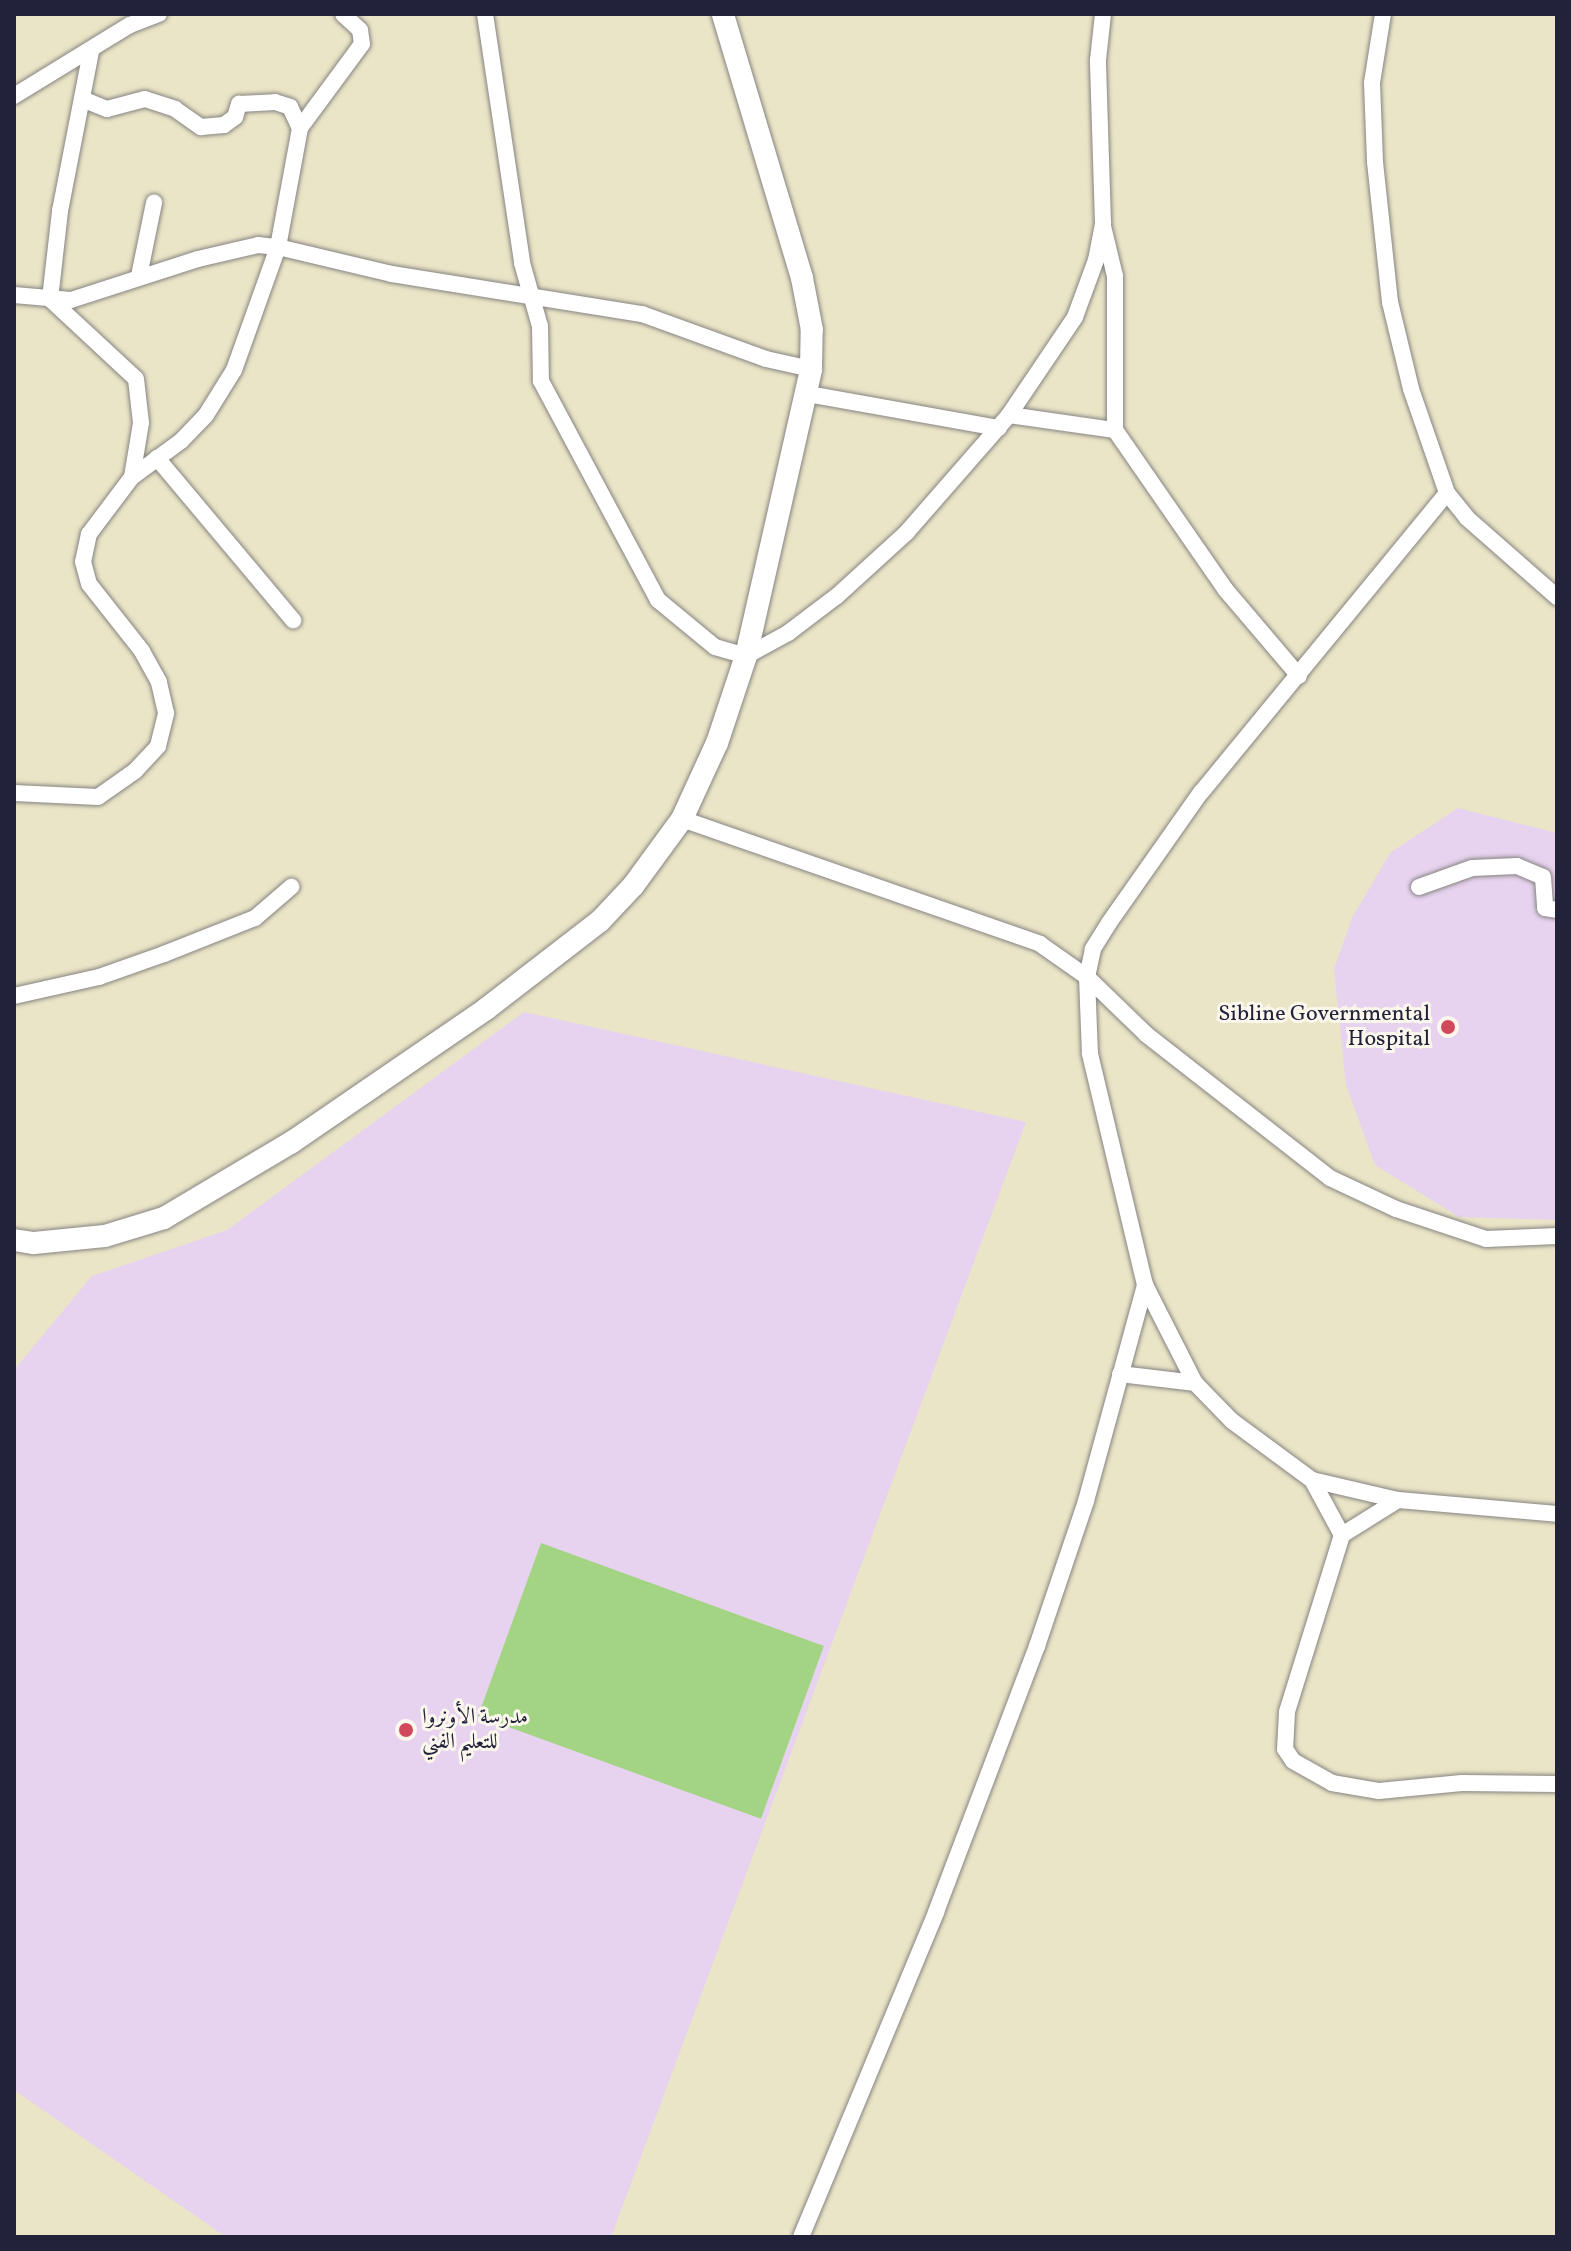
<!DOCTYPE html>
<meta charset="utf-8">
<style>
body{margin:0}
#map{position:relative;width:1571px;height:2251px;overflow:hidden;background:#ebe5c7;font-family:Vollkorn,Amiri,serif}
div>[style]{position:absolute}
.built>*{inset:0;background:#e7d2ef}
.green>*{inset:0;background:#a3d484;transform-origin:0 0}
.roads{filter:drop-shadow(0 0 2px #868481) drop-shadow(0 0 2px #868481)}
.street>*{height:16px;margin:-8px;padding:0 8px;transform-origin:8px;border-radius:8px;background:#fff}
.secondary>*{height:22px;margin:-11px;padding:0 11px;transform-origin:11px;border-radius:11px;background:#fff}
.dots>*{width:22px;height:22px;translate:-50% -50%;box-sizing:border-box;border:4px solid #fbf7ec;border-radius:50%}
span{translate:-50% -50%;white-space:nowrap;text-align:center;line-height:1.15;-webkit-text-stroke:6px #fbf7ec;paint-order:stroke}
.poi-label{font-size:22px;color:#22223b}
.right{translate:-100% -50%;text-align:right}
.left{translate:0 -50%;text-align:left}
.frame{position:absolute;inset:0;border:16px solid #22223b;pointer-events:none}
</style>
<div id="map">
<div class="built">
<div style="clip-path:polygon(1458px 808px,1557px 833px,1557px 1220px,1459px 1217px,1375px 1165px,1346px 1085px,1334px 969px,1352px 918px,1390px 853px)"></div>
<div style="clip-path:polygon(524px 1012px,1026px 1122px,611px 2237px,226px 2237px,14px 2090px,14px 1370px,92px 1276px,227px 1230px)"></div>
</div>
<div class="green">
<div style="left:541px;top:1543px;width:301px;height:184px;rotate:20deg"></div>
</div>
<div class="roads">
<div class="street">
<div style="left:485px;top:14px;width:252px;rotate:81.5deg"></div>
<div style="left:522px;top:263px;width:66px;rotate:74.1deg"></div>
<div style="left:540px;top:326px;width:55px;rotate:89deg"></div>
<div style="left:541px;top:381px;width:248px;rotate:61.9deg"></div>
<div style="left:658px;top:600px;width:74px;rotate:39.5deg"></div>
<div style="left:715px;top:647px;width:32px;rotate:16deg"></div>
<div style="left:746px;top:656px;width:48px;rotate:-28.7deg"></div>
<div style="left:788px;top:633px;width:61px;rotate:-37.1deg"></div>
<div style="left:837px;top:596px;width:95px;rotate:-42.4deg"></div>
<div style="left:907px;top:532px;width:155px;rotate:-48.9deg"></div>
<div style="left:1009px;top:415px;width:118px;rotate:-56deg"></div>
<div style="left:1075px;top:317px;width:61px;rotate:-69.8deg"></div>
<div style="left:1096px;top:260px;width:38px;rotate:-79deg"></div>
<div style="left:1103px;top:223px;width:163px;rotate:-91.8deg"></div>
<div style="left:1098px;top:60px;width:46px;rotate:-83.8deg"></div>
<div style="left:1383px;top:14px;width:70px;rotate:99.1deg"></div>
<div style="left:1372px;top:83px;width:79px;rotate:87.8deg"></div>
<div style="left:1375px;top:162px;width:141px;rotate:83.9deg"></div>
<div style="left:1390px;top:302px;width:89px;rotate:76.4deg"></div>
<div style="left:1411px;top:389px;width:110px;rotate:70.9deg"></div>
<div style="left:1447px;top:493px;width:32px;rotate:51deg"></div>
<div style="left:1467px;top:518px;width:120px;rotate:41.3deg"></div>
<div style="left:14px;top:96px;width:136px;rotate:-31.5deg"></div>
<div style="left:130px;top:25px;width:31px;rotate:-21deg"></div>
<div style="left:82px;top:99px;width:27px;rotate:22deg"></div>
<div style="left:107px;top:109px;width:39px;rotate:-15deg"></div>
<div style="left:145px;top:99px;width:32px;rotate:18deg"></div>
<div style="left:175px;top:109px;width:32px;rotate:35deg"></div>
<div style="left:201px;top:127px;width:23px;rotate:-5deg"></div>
<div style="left:224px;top:125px;width:14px;rotate:-36deg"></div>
<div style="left:235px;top:117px;width:14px;rotate:-73deg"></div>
<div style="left:239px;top:104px;width:36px;rotate:-3deg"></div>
<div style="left:275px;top:102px;width:16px;rotate:18deg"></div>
<div style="left:290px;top:107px;width:23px;rotate:65deg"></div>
<div style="left:1103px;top:226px;width:51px;rotate:76.5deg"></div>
<div style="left:1115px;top:276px;width:154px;rotate:90deg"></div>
<div style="left:139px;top:276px;width:75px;rotate:-78.4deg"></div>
<div style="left:14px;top:295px;width:57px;rotate:5deg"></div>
<div style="left:71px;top:300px;width:133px;rotate:-17.9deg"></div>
<div style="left:198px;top:259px;width:62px;rotate:-13.1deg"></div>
<div style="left:258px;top:245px;width:20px;rotate:6deg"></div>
<div style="left:278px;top:247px;width:117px;rotate:13.3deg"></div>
<div style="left:392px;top:274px;width:253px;rotate:9.1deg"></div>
<div style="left:642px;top:314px;width:132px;rotate:19.9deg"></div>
<div style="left:766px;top:359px;width:46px;rotate:12.5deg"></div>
<div style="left:50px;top:299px;width:89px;rotate:-83.5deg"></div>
<div style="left:60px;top:211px;width:163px;rotate:-79deg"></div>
<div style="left:50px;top:299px;width:117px;rotate:42.9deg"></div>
<div style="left:136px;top:379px;width:44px;rotate:83.5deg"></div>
<div style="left:141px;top:423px;width:55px;rotate:99.5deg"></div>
<div style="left:808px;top:394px;width:194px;rotate:10.1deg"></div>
<div style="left:1009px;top:415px;width:107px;rotate:8.1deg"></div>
<div style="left:1115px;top:430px;width:193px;rotate:55.3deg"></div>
<div style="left:1225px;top:589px;width:114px;rotate:49.6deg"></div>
<div style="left:157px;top:458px;width:212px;rotate:50deg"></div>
<div style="left:1447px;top:493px;width:387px;rotate:129.4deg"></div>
<div style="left:1201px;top:792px;width:160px;rotate:125.1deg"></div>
<div style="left:1109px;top:923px;width:31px;rotate:122deg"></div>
<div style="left:1093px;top:949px;width:29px;rotate:102deg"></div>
<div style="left:1087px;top:977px;width:77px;rotate:87.8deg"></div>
<div style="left:1090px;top:1054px;width:237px;rotate:76.6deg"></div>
<div style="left:1145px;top:1285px;width:110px;rotate:63deg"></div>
<div style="left:1195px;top:1383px;width:53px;rotate:45.8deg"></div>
<div style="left:1232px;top:1421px;width:99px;rotate:36.4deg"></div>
<div style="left:1312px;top:1480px;width:88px;rotate:13.1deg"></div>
<div style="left:1398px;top:1500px;width:160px;rotate:5deg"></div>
<div style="left:14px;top:793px;width:84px;rotate:2.7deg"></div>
<div style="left:98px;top:797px;width:45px;rotate:-35.1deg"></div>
<div style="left:135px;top:771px;width:34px;rotate:-47deg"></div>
<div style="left:158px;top:746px;width:34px;rotate:-76deg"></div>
<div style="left:166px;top:713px;width:32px;rotate:-103deg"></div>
<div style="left:159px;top:682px;width:35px;rotate:-119deg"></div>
<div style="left:142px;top:651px;width:85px;rotate:-128.3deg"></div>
<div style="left:89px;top:584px;width:23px;rotate:-105deg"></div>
<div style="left:83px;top:562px;width:29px;rotate:-78deg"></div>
<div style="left:89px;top:534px;width:71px;rotate:-53deg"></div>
<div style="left:132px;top:477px;width:61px;rotate:-36.3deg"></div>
<div style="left:181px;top:441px;width:36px;rotate:-46deg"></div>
<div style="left:206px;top:415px;width:53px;rotate:-58.1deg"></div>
<div style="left:234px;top:370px;width:131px;rotate:-70.3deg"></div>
<div style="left:278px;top:247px;width:121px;rotate:-79.5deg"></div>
<div style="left:300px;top:128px;width:104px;rotate:-53.6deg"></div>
<div style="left:362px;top:44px;width:14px;rotate:-98deg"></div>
<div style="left:360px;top:30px;width:23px;rotate:-137deg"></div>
<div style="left:682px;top:819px;width:379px;rotate:19.2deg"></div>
<div style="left:1040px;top:944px;width:57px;rotate:35.1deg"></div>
<div style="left:1087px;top:977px;width:83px;rotate:44deg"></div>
<div style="left:1147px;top:1035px;width:232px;rotate:38deg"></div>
<div style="left:1330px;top:1178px;width:73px;rotate:25.2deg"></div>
<div style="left:1396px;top:1209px;width:95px;rotate:18.4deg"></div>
<div style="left:1486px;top:1239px;width:71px;rotate:-2.4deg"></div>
<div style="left:1419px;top:887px;width:56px;rotate:-19.7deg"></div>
<div style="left:1472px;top:868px;width:45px;rotate:-2.5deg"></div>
<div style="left:1517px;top:866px;width:28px;rotate:23deg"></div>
<div style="left:1543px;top:877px;width:31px;rotate:86deg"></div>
<div style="left:1545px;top:908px;width:12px;rotate:9deg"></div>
<div style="left:14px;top:996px;width:87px;rotate:-12.6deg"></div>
<div style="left:99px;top:977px;width:69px;rotate:-19.5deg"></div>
<div style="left:164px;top:954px;width:98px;rotate:-21.6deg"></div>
<div style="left:255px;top:918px;width:48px;rotate:-40.7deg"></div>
<div style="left:1120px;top:1374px;width:76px;rotate:6.8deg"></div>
<div style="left:1312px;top:1480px;width:63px;rotate:61.4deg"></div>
<div style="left:1342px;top:1535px;width:185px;rotate:107.3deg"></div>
<div style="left:1287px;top:1712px;width:37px;rotate:93deg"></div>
<div style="left:1285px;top:1749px;width:14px;rotate:56deg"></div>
<div style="left:1293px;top:1761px;width:45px;rotate:29.4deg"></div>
<div style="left:1332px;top:1783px;width:48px;rotate:9.7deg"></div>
<div style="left:1379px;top:1791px;width:83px;rotate:-5.5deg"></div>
<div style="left:1462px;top:1783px;width:95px;rotate:0.6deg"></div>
<div style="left:1342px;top:1535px;width:66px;rotate:-32deg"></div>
<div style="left:801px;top:2237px;width:352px;rotate:-67.4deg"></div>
<div style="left:936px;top:1912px;width:285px;rotate:-69.2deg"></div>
<div style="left:1037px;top:1646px;width:153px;rotate:-71.3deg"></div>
<div style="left:1086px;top:1501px;width:224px;rotate:-74.7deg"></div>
</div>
<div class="secondary">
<div style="left:14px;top:1240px;width:20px;rotate:9deg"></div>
<div style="left:34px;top:1243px;width:71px;rotate:-5.6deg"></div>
<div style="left:105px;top:1236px;width:62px;rotate:-17deg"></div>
<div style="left:164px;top:1218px;width:149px;rotate:-30.7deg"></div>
<div style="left:292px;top:1142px;width:235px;rotate:-34.4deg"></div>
<div style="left:486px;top:1009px;width:144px;rotate:-37.7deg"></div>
<div style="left:600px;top:921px;width:48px;rotate:-46.7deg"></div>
<div style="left:633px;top:886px;width:83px;rotate:-53.8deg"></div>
<div style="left:682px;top:819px;width:84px;rotate:-65.3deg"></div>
<div style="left:717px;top:743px;width:92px;rotate:-71.6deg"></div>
<div style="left:746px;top:656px;width:294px;rotate:-77.2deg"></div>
<div style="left:811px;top:369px;width:39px;rotate:-89deg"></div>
<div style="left:812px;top:330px;width:53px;rotate:-100.9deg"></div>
<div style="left:802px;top:278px;width:276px;rotate:-106.7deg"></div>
</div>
</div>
<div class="dots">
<div style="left:1448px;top:1027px;background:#d1495b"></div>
<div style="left:406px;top:1730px;background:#d1495b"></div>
</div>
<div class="poi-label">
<span class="right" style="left:1430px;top:1027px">Sibline Governmental<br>Hospital</span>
<span class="left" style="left:422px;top:1730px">مدرسة الأونروا<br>للتعليم الفني</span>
</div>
<div class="frame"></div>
</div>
